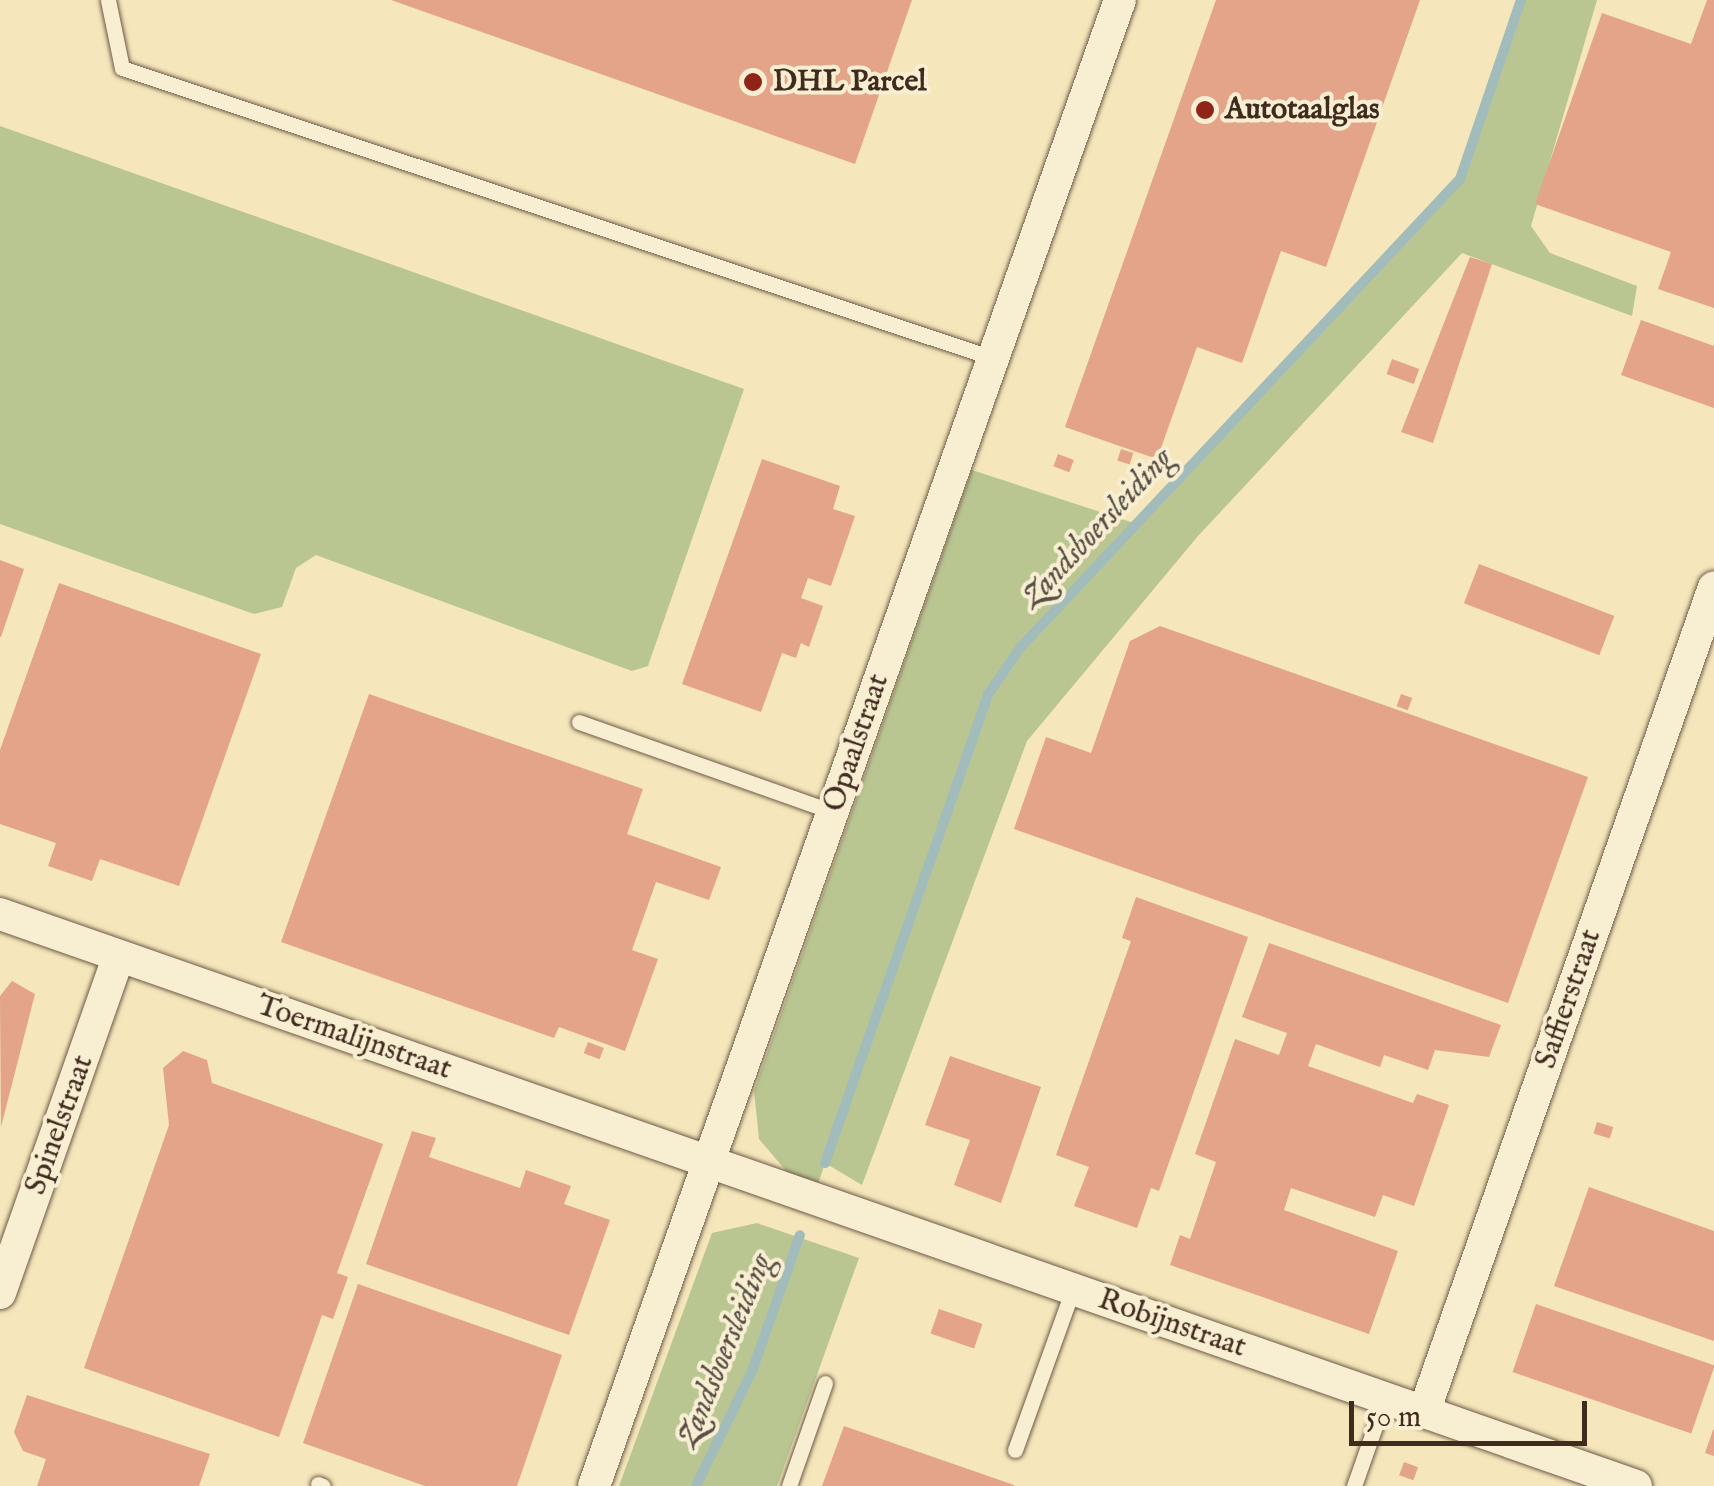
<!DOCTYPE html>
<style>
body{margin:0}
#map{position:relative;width:1714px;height:1486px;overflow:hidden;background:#f5e6bb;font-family:"IM FELL English",serif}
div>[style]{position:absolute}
.green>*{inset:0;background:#b9c692}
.stream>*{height:10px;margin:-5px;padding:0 5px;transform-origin:5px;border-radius:5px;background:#a2bcbc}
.building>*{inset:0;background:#e3a489;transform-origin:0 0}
.roads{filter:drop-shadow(0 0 2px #6e5a46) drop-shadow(0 0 2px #6e5a46)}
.lane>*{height:15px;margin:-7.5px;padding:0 7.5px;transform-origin:7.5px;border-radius:7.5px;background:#f8efd3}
.street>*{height:32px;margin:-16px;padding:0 16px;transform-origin:16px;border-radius:16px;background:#f8efd3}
.dots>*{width:28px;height:28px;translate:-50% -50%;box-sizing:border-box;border:5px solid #f8efd3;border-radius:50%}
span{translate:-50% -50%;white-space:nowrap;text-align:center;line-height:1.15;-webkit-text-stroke:8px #f8efd3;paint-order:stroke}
.poi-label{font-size:30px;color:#412b1f;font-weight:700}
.left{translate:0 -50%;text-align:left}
.street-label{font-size:30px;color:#412b1f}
.water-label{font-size:32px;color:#594f46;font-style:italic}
.scale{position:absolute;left:1349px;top:1401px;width:238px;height:45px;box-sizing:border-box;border:5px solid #412b1f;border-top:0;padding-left:12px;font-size:30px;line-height:35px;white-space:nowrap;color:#412b1f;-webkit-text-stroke:8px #f8efd3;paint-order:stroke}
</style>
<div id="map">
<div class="green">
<div style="clip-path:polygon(1521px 0,1597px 0,1531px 226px,1550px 253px,1637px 286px,1632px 316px,1462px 253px,1198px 536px,1027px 741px,862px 1185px,825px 1163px,818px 1184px,787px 1172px,759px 1139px,754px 1091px,972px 470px,1137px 524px,1460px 179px)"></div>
<div style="clip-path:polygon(0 126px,744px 389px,648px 666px,632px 671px,316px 555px,296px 568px,282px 607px,254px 614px,0 524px)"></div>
<div style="clip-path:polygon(757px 1223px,859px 1258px,777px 1486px,619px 1486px,712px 1233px)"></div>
</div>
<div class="stream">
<div style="left:825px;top:1163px;width:498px;rotate:-70.8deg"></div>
<div style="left:989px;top:693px;width:55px;rotate:-55.4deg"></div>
<div style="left:1020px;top:648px;width:643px;rotate:-46.83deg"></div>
<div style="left:1460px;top:179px;width:189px;rotate:-71.2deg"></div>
<div style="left:696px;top:1486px;width:128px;rotate:-64deg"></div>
<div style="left:752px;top:1371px;width:144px;rotate:-70.6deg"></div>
</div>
<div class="building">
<div style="clip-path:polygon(391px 0,912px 0,855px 164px)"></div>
<div style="clip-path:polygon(1216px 0,1420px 0,1326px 267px,1281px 251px,1242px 363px,1197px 347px,1157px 459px,1065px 427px)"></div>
<div style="clip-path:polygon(1707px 0,1714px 0,1714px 308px,1658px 289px,1671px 252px,1535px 204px,1602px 13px,1691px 44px)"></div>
<div style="clip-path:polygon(1470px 257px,1492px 264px,1433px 443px,1401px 432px)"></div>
<div style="clip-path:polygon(1641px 320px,1714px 346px,1714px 408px,1621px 375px)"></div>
<div style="left:1392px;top:359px;width:29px;height:16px;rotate:20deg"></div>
<div style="left:1121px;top:449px;width:13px;height:12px;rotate:18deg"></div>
<div style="left:1058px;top:454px;width:17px;height:13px;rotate:21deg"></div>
<div style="clip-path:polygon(762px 459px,840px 486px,833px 509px,855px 516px,831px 586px,808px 578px,801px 598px,823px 606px,809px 647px,801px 643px,796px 658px,782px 653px,761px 712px,682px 684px)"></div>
<div style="clip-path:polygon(0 560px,24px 569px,1px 637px,0 637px)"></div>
<div style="left:1479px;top:564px;width:145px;height:42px;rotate:21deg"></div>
<div style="clip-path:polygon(59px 583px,261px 654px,179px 886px,100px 859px,92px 881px,48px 866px,56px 843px,0 824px,0 750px)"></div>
<div style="clip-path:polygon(1160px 626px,1588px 777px,1508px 1003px,1014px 829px,1046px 737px,1091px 753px,1130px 641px)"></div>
<div style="clip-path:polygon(369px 694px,643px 789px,627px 834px,721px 867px,709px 900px,656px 882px,632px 950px,658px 959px,625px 1051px,559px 1027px,554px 1038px,281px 942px)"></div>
<div style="left:1401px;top:694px;width:12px;height:13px;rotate:20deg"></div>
<div style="clip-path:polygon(1136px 897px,1248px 937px,1159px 1191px,1151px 1188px,1137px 1228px,1074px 1206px,1089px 1167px,1056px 1155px,1131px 941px,1122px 938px)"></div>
<div style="clip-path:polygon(1269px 943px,1501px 1025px,1489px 1057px,1435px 1050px,1428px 1070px,1384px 1055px,1380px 1067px,1316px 1044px,1308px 1066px,1413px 1103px,1417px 1094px,1449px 1105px,1414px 1206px,1383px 1195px,1375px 1217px,1291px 1188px,1284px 1210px,1398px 1251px,1369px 1334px,1170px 1265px,1180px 1235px,1190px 1239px,1216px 1162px,1195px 1154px,1235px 1039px,1279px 1055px,1287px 1033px,1242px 1017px)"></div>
<div style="clip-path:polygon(12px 981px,35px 994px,1px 1127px,0 996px)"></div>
<div style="left:588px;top:1042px;width:17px;height:12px;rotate:21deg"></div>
<div style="clip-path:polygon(183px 1051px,207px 1060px,212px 1083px,383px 1144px,337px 1273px,348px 1277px,333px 1319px,322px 1315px,279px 1437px,84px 1368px,169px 1125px,163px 1068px)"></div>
<div style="clip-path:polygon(950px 1056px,1041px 1087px,1001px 1203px,954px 1185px,970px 1140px,925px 1125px)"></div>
<div style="left:1597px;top:1122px;width:17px;height:12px;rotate:17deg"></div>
<div style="clip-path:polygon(412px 1131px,436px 1138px,429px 1157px,520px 1188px,526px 1170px,571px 1186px,564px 1204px,610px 1220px,569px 1335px,366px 1264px)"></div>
<div style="clip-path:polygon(1589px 1187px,1714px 1231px,1714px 1341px,1554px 1286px)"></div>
<div style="clip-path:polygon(358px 1284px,562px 1355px,517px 1486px,425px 1486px,303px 1443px)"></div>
<div style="left:1536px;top:1304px;width:189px;height:72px;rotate:19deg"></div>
<div style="left:939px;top:1309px;width:46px;height:26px;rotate:19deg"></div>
<div style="clip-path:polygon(27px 1395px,210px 1454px,199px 1486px,37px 1486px,46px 1459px,23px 1451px,14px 1432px)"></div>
<div style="clip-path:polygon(844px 1426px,1014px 1485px,1014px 1486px,822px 1486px)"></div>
<div style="clip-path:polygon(1713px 1430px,1714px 1430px,1714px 1456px,1705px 1453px)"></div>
<div style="left:1404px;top:1462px;width:15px;height:14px;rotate:20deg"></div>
</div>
<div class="roads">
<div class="lane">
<div style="left:108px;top:0;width:69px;rotate:78.4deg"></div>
<div style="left:122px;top:68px;width:918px;rotate:18.42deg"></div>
<div style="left:579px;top:722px;width:269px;rotate:19.5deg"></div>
<div style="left:1015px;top:1450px;width:171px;rotate:-70.2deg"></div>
<div style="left:318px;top:1484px;width:5px;rotate:22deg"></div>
<div style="left:789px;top:1486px;width:109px;rotate:-70.7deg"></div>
<div style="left:1354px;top:1486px;width:93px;rotate:-70.6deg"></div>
</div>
<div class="street">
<div style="left:0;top:914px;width:1733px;rotate:19.27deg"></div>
<div style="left:0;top:1293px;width:357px;rotate:-70.6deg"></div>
<div style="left:1424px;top:1412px;width:874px;rotate:-70.63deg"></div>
<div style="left:594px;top:1486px;width:1576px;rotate:-70.51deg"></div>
</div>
</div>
<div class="dots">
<div style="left:753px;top:82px;background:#8f2418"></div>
<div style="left:1205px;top:110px;background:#8f2418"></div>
</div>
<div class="poi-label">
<span class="left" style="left:773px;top:82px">DHL Parcel</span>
<span class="left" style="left:1225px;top:110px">Autotaalglas</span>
</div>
<div class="street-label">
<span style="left:857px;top:743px;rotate:-71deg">Opaalstraat</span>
<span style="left:1569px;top:999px;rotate:-71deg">Saffierstraat</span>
<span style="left:354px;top:1038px;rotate:19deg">Toermalijnstraat</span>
<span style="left:60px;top:1125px;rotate:-70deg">Spinelstraat</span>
<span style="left:1172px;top:1324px;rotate:19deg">Robijnstraat</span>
</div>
<div class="water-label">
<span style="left:1098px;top:529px;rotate:-47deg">Zandsboersleiding</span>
<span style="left:726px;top:1351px;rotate:-68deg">Zandsboersleiding</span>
</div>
<div class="scale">50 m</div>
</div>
